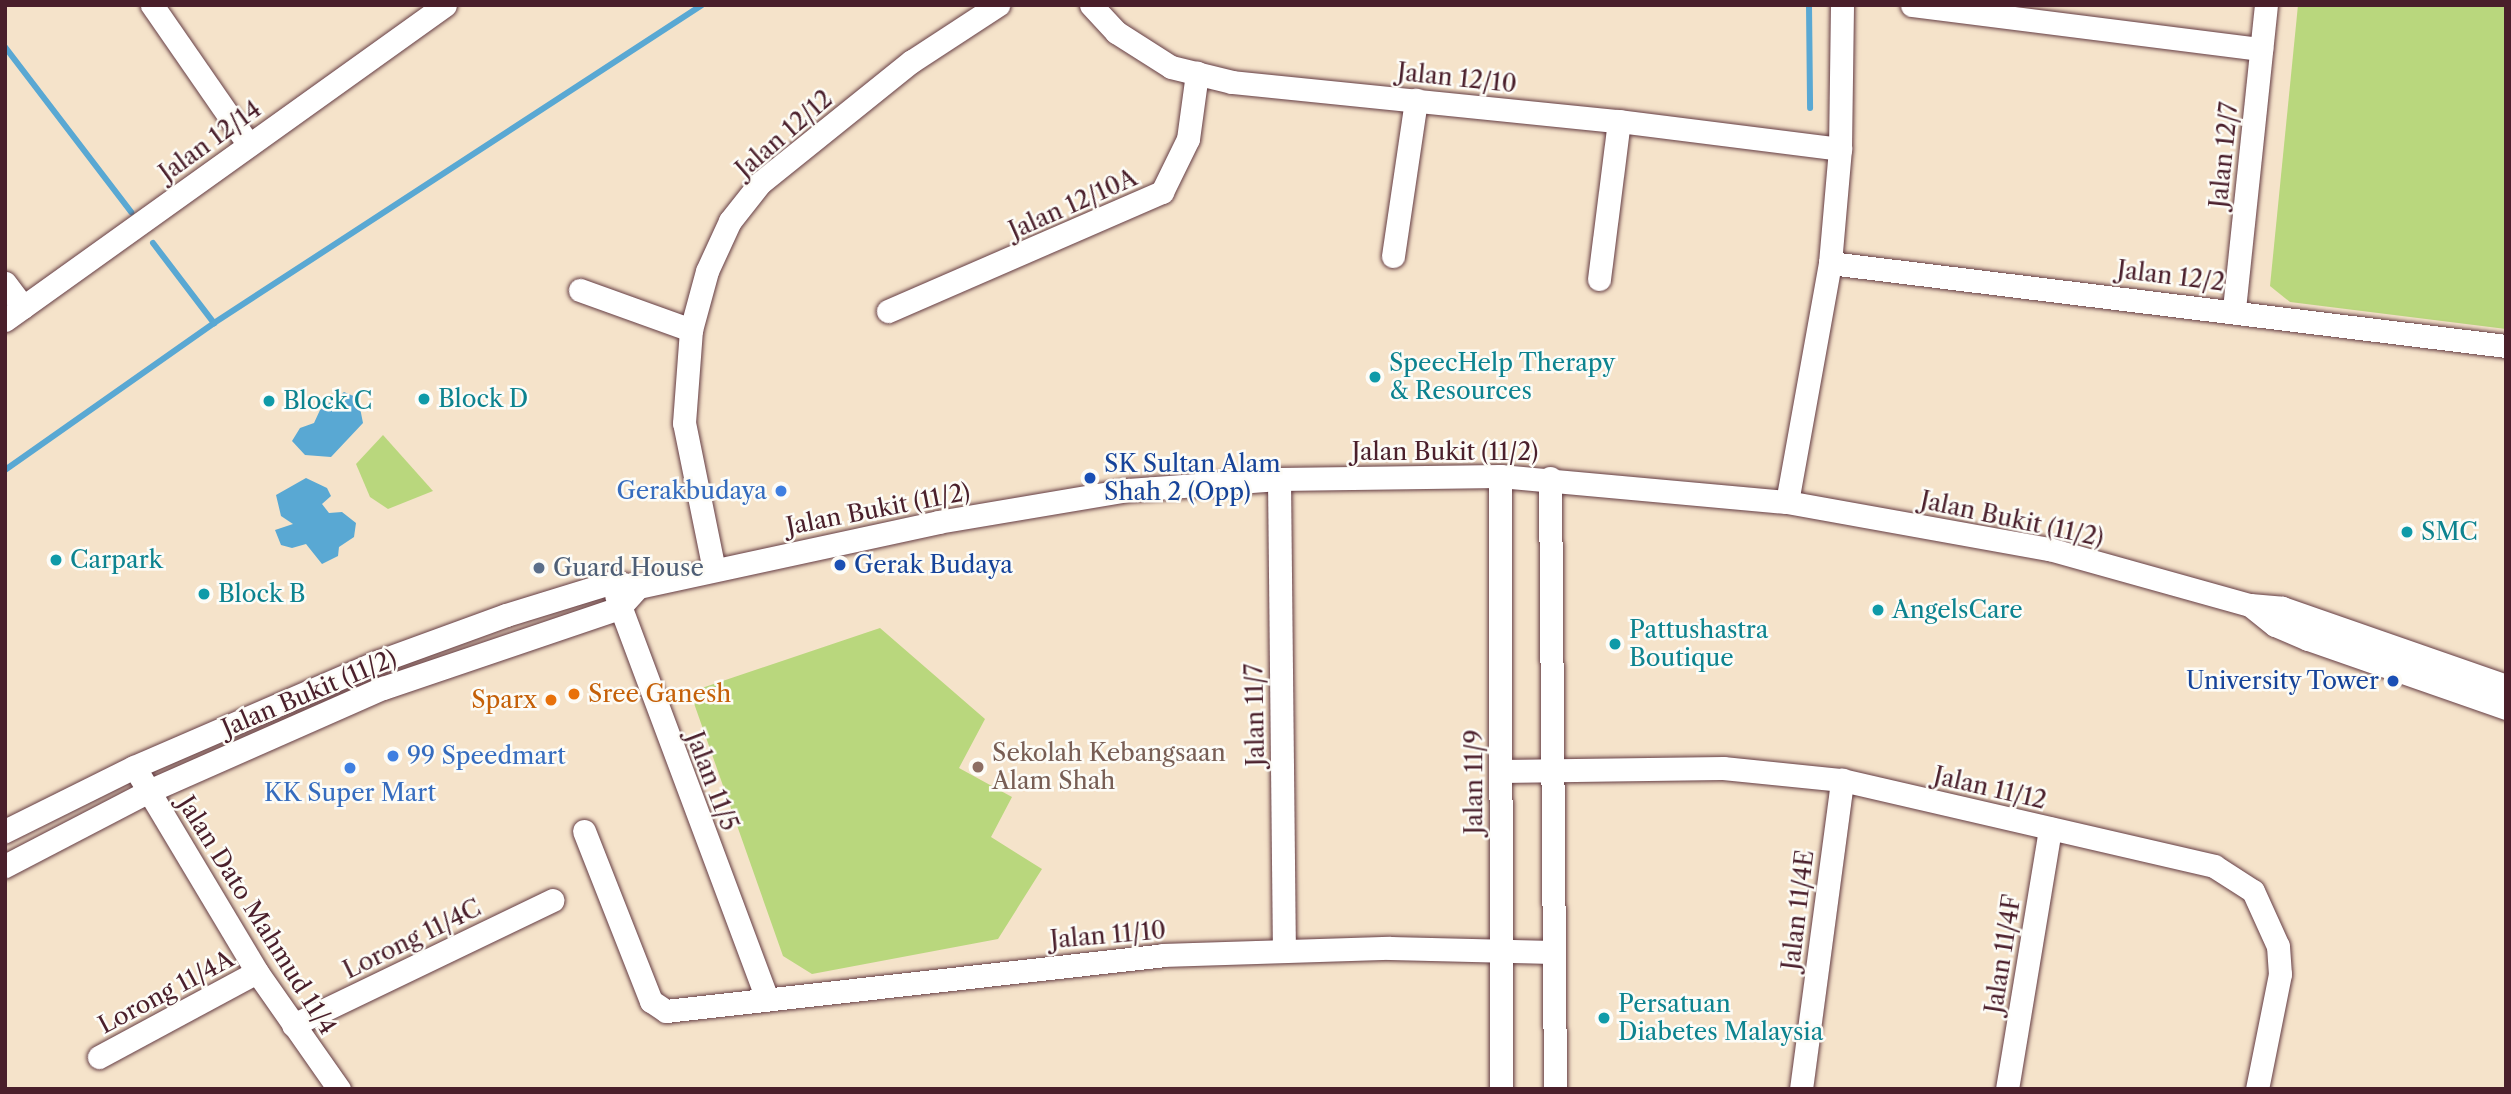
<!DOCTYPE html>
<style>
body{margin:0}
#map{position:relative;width:2511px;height:1094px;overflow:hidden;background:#f5e3ca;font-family:"Libre Caslon Text",serif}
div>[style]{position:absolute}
.green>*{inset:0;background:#b9d77d}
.water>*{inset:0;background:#59a8d3}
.stream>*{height:6px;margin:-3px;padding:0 3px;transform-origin:3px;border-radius:3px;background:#59a8d3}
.roads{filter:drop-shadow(0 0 2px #643c43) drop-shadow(0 0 2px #643c43)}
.minor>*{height:23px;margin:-11.5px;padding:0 11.5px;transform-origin:11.5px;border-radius:11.5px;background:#fff}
.dots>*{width:19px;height:19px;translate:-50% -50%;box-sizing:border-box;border:4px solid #fdfcf7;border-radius:50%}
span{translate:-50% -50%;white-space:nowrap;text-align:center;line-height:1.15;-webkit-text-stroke:5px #fdfcf7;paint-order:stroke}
.street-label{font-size:24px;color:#4a1f2b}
.culture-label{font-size:24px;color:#0d838f}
.left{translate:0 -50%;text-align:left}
.transit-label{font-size:24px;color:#164399}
.right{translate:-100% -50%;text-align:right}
.shop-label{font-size:24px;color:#366cbe}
.service-label{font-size:24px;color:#4e5e75}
.food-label{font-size:24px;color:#c56008}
.education-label{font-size:24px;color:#785e54}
.frame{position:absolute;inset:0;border:7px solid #4a1f2b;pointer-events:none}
</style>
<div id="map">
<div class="green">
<div style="clip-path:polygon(2298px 5px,2506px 5px,2506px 329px,2290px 302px,2270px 286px)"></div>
<div style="clip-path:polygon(383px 435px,433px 491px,388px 509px,370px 497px,356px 464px)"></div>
<div style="clip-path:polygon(880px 628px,985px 719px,959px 768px,1012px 797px,991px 837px,1042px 869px,998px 939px,812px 974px,783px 956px,690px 692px)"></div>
</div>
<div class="water">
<div style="clip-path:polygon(344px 392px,358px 398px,363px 423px,331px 457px,305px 455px,292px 441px,300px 428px,314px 423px,320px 410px)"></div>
<div style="clip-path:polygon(306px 478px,327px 488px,331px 496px,322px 504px,329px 513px,342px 512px,356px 523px,354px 537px,339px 547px,338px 556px,322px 564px,306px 544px,292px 548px,281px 545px,275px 530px,293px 524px,281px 516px,276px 495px)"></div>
</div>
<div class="stream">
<div style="left:1809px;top:5px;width:103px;rotate:89.4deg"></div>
<div style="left:5px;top:47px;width:208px;rotate:52.6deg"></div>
<div style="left:153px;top:243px;width:101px;rotate:52.7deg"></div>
<div style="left:5px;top:470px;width:256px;rotate:-35.1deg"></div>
<div style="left:214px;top:323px;width:582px;rotate:-33.09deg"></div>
</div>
<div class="roads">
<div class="minor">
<div style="left:152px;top:5px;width:170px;rotate:55.3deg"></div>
<div style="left:1091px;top:5px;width:37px;rotate:47deg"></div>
<div style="left:1116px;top:32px;width:65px;rotate:32.5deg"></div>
<div style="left:1171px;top:67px;width:63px;rotate:13.8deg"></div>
<div style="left:1232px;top:82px;width:389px;rotate:5.8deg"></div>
<div style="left:1619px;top:121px;width:223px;rotate:7.2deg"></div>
<div style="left:1912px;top:5px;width:352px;rotate:7.2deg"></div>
<div style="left:1393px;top:256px;width:158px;rotate:-81.6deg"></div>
<div style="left:1830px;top:263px;width:681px;rotate:7deg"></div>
<div style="left:1599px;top:279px;width:159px;rotate:-82.8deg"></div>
<div style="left:5px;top:283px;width:30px;rotate:53deg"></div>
<div style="left:580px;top:290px;width:118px;rotate:19.8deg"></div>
<div style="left:2234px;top:309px;width:306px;rotate:-84deg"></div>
<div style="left:888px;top:311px;width:299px;rotate:-23.5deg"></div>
<div style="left:1162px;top:192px;width:59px;rotate:-63.9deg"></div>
<div style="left:1188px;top:139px;width:67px;rotate:-82.2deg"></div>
<div style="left:5px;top:320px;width:541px;rotate:-35.6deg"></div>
<div style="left:1500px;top:476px;width:613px;rotate:89.91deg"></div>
<div style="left:1550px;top:478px;width:611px;rotate:89.53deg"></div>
<div style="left:1279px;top:479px;width:470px;rotate:89.4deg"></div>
<div style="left:1787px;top:502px;width:243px;rotate:-79.8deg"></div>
<div style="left:1830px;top:263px;width:114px;rotate:-85deg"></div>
<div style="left:1840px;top:149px;width:144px;rotate:-89.2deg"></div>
<div style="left:714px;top:570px;width:150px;rotate:-101.5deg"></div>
<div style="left:684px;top:423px;width:93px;rotate:-85.7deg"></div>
<div style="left:691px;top:330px;width:61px;rotate:-74.8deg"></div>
<div style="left:707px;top:271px;width:55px;rotate:-65.3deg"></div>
<div style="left:730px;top:221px;width:48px;rotate:-51.7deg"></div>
<div style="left:760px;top:183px;width:195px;rotate:-38.8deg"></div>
<div style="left:912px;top:61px;width:103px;rotate:-33.1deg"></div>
<div style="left:616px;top:595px;width:429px;rotate:69.5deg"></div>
<div style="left:2250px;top:605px;width:32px;rotate:39deg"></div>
<div style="left:2275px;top:625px;width:36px;rotate:23deg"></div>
<div style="left:2308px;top:639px;width:210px;rotate:19.2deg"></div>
<div style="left:1501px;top:771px;width:222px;rotate:-0.8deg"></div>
<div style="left:1723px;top:768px;width:120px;rotate:5.8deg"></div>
<div style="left:1842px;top:780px;width:382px;rotate:13deg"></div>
<div style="left:2214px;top:866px;width:46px;rotate:32.7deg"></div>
<div style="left:2253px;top:891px;width:60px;rotate:65.6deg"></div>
<div style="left:2278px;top:946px;width:28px;rotate:86deg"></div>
<div style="left:2280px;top:974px;width:117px;rotate:101.3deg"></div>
<div style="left:141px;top:778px;width:226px;rotate:59.1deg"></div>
<div style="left:257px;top:972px;width:143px;rotate:55deg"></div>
<div style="left:5px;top:831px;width:144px;rotate:-26.4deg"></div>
<div style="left:134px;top:767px;width:265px;rotate:-23.4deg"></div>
<div style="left:377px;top:662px;width:137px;rotate:-20deg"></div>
<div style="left:506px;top:615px;width:112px;rotate:-17.1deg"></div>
<div style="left:613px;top:582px;width:25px;rotate:11deg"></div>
<div style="left:638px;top:587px;width:307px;rotate:-12.2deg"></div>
<div style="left:938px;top:522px;width:193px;rotate:-9.6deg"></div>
<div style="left:1128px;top:490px;width:151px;rotate:-4.2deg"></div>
<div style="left:1279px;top:479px;width:221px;rotate:-0.8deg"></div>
<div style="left:1500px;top:476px;width:288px;rotate:5.2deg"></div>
<div style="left:1787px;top:502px;width:266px;rotate:10.2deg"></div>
<div style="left:2049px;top:549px;width:209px;rotate:15.6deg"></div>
<div style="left:2250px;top:605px;width:32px;rotate:5deg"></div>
<div style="left:2282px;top:608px;width:237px;rotate:19.2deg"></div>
<div style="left:584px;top:831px;width:183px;rotate:68.5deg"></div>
<div style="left:651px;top:1001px;width:18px;rotate:34deg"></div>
<div style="left:666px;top:1011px;width:499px;rotate:-6.4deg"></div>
<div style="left:1162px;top:955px;width:228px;rotate:-1.8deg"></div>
<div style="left:1390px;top:948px;width:163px;rotate:1.4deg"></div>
<div style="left:5px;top:866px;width:162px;rotate:-27.5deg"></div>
<div style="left:149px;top:791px;width:256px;rotate:-23.8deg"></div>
<div style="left:383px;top:688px;width:249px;rotate:-18.7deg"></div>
<div style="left:619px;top:608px;width:28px;rotate:-48deg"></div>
<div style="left:293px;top:1025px;width:288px;rotate:-25.7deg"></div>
<div style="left:99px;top:1057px;width:179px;rotate:-28.3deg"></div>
<div style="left:1801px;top:1089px;width:312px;rotate:-82.4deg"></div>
<div style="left:2007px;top:1089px;width:264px;rotate:-80.6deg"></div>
</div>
</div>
<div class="dots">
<div style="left:1375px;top:377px;background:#0f9aa8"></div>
<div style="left:424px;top:399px;background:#0f9aa8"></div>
<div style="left:269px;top:401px;background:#0f9aa8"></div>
<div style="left:1090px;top:478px;background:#1a4fb4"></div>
<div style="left:781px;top:491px;background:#3f7fe0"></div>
<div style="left:2407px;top:532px;background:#0f9aa8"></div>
<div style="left:56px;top:560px;background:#0f9aa8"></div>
<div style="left:840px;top:565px;background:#1a4fb4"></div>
<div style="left:539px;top:568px;background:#5c6f8a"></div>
<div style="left:204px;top:594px;background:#0f9aa8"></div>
<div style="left:1878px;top:610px;background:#0f9aa8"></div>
<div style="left:1615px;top:644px;background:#0f9aa8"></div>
<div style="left:2393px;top:681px;background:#1a4fb4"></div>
<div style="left:574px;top:694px;background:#e8710a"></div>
<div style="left:551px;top:700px;background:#e8710a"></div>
<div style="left:393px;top:756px;background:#3f7fe0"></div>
<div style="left:978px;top:767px;background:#8d6e63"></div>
<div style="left:350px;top:768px;background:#3f7fe0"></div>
<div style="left:1604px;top:1018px;background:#0f9aa8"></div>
</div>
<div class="street-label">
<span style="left:1457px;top:78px;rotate:6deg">Jalan 12/10</span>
<span style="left:784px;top:134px;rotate:-41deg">Jalan 12/12</span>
<span style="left:210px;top:141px;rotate:-36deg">Jalan 12/14</span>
<span style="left:2224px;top:155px;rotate:-84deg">Jalan 12/7</span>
<span style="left:1073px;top:204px;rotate:-24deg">Jalan 12/10A</span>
<span style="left:2171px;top:276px;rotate:7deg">Jalan 12/2</span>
<span style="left:1445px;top:452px">Jalan Bukit (11/2)</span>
<span style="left:878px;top:509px;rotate:-11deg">Jalan Bukit (11/2)</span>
<span style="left:2012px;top:519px;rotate:12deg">Jalan Bukit (11/2)</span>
<span style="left:309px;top:693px;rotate:-23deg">Jalan Bukit (11/2)</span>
<span style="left:1255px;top:715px;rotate:-91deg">Jalan 11/7</span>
<span style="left:712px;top:781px;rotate:69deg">Jalan 11/5</span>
<span style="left:1474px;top:782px;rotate:-90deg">Jalan 11/9</span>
<span style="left:1990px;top:788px;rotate:13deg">Jalan 11/12</span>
<span style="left:1798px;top:910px;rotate:-83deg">Jalan 11/4E</span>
<span style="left:257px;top:915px;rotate:58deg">Jalan Dato Mahmud 11/4</span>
<span style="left:1108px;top:935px;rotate:-5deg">Jalan 11/10</span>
<span style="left:412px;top:939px;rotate:-26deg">Lorong 11/4C</span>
<span style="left:2003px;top:954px;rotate:-81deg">Jalan 11/4F</span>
<span style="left:166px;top:992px;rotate:-28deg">Lorong 11/4A</span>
</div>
<div class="culture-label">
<span class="left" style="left:1389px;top:377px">SpeecHelp Therapy<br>&amp; Resources</span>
<span class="left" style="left:438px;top:399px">Block D</span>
<span class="left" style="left:283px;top:401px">Block C</span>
<span class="left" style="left:2421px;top:532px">SMC</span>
<span class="left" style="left:70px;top:560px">Carpark</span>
<span class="left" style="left:218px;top:594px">Block B</span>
<span class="left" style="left:1892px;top:610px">AngelsCare</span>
<span class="left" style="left:1629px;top:644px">Pattushastra<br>Boutique</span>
<span class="left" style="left:1618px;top:1018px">Persatuan<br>Diabetes Malaysia</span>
</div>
<div class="transit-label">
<span class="left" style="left:1104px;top:478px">SK Sultan Alam<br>Shah 2 (Opp)</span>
<span class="left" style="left:854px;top:565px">Gerak Budaya</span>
<span class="right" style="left:2379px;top:681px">University Tower</span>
</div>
<div class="shop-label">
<span class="right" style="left:767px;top:491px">Gerakbudaya</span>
<span class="left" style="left:407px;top:756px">99 Speedmart</span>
<span style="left:350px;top:793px">KK Super Mart</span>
</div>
<div class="service-label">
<span class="left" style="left:553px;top:568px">Guard House</span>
</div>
<div class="food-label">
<span class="left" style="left:588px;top:694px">Sree Ganesh</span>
<span class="right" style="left:537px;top:700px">Sparx</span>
</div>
<div class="education-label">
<span class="left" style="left:992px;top:767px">Sekolah Kebangsaan<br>Alam Shah</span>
</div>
<div class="frame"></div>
</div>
